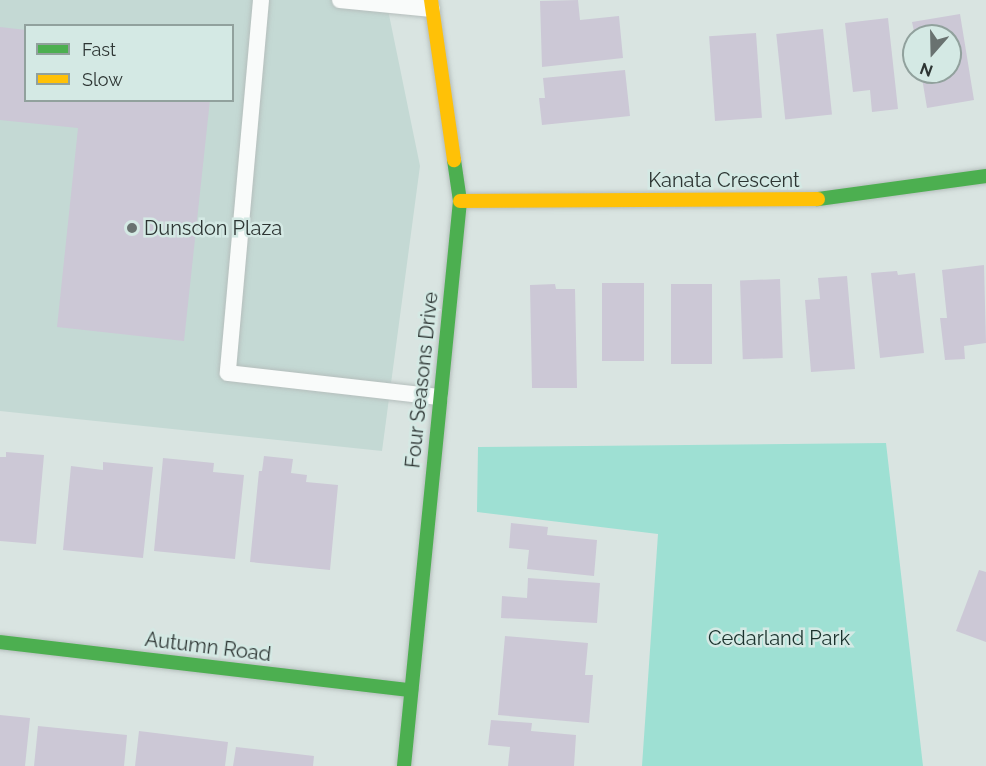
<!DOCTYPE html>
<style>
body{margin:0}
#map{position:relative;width:986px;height:766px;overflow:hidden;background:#d9e4e1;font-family:Raleway,sans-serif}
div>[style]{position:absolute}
.built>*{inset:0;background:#c4d9d4}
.green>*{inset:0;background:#9ee0d3}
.building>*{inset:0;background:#ccc8d6;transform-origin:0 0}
.roads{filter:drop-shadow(0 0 2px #b5bebc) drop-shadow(0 0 2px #b5bebc)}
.lane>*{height:16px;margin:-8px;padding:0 8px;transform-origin:8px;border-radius:8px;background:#f9fbfa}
.fast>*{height:14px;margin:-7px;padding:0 7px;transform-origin:7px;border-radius:7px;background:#4caf50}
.slow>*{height:14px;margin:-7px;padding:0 7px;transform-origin:7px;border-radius:7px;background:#ffc107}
.dots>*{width:16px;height:16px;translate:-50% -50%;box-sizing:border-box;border:3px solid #d4e9e4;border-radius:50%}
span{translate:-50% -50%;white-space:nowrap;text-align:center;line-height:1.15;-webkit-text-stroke:5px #d4e9e4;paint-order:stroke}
.street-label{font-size:20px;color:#2d3533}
.poi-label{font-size:20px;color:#2d3533}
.left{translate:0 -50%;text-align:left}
.park-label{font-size:20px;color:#1b322d}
.legend{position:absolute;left:24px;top:24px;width:210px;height:78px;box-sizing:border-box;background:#d4e9e4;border:2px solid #91a19d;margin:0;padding:8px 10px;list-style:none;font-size:18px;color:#2d3533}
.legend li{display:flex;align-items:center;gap:12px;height:30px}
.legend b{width:30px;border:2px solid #91a19d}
.north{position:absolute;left:902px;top:24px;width:60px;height:60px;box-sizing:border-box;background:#d4e9e4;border:2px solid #91a19d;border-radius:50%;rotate:200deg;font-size:16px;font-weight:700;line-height:24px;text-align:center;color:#2d3533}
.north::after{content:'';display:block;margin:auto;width:21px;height:27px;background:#697270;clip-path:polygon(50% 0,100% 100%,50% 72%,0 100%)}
</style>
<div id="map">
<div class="built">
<div style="clip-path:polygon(evenodd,0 0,386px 0,420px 166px,382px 451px,0 411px,0 0,26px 26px,232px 26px,232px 100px,26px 100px,26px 26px)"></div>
</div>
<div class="green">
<div style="clip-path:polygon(886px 443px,923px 766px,642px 766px,658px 534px,477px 512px,478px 447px)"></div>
</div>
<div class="building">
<div style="clip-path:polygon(578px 0,580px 20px,619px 16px,623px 58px,542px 67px,540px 1px)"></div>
<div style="clip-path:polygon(960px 14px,974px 100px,927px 108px,921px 72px,950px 72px,950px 36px,915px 36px,912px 22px)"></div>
<div style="clip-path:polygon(888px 18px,898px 109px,872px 112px,870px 90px,853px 92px,845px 23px)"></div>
<div style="clip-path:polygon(0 27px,26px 30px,26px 100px,210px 100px,184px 341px,57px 327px,78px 128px,0 120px)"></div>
<div style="left:823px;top:29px;width:86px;height:47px;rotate:84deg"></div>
<div style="left:756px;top:33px;width:85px;height:47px;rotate:86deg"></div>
<div style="clip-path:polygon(625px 70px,630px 116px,542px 125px,539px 98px,545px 98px,543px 78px)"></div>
<div style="clip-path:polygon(984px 265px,986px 343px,964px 346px,965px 359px,945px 360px,940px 318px,947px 318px,942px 270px)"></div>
<div style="clip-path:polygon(897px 271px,898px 275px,915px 273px,924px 353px,880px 358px,871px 273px)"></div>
<div style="clip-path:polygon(847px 276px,855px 369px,811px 372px,805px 300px,820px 299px,818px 278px)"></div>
<div style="left:780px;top:279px;width:79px;height:40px;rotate:88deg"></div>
<div style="left:602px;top:283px;width:42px;height:78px"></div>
<div style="clip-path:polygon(555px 284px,556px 289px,575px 289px,577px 388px,532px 388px,530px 285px)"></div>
<div style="left:671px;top:284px;width:41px;height:80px"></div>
<div style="clip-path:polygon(6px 452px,44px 455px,36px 544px,0 541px,0 457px,6px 457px)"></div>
<div style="clip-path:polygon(264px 456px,293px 459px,291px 473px,307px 475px,306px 482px,338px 485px,330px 570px,250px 562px,259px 471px,262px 471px)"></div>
<div style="clip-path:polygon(163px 458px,214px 463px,213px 472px,244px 475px,235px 559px,154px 551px)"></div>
<div style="clip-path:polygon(103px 462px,153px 467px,143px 558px,63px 550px,71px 466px,103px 470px)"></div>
<div style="clip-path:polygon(511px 523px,548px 527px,547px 535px,597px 540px,594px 576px,527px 569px,529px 550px,509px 548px)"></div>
<div style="clip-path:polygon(979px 570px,986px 572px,986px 642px,956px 631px)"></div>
<div style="clip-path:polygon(528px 578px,600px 583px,597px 623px,501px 618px,502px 596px,527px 598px)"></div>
<div style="clip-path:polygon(505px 636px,588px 643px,585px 675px,593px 675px,589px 723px,498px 715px)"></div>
<div style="clip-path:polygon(0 715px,30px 718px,25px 766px,0 766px)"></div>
<div style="clip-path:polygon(491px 720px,532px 723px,531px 731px,576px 735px,574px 766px,508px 766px,510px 747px,488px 745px)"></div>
<div style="clip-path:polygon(38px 726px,127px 735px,124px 766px,34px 766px)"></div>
<div style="clip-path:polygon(139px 731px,228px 742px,225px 766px,135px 766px)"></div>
<div style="clip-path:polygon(236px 747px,314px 756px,313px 766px,233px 766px)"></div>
</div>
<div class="roads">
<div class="lane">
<div style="left:261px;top:0;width:374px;rotate:95.1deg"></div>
<div style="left:228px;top:373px;width:213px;rotate:6.5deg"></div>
<div style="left:340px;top:0;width:92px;rotate:5.6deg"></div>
</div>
<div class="fast">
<div style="left:818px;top:199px;width:170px;rotate:-7.8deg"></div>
<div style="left:0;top:642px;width:414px;rotate:6.7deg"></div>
<div style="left:404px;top:766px;width:568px;rotate:-84.34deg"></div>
<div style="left:460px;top:201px;width:41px;rotate:-98.3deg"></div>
</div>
<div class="slow">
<div style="left:431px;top:0;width:162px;rotate:81.8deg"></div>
<div style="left:460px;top:201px;width:358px;rotate:-0.3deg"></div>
</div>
</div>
<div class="dots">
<div style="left:132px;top:228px;background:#697270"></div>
</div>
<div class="street-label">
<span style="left:724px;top:180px">Kanata Crescent</span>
<span style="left:422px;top:380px;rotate:-84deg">Four Seasons Drive</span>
<span style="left:208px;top:647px;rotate:7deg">Autumn Road</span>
</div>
<div class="poi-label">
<span class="left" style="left:144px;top:228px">Dunsdon Plaza</span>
</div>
<div class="park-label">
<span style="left:779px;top:638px">Cedarland Park</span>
</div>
<ul class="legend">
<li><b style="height:8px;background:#4caf50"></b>Fast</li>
<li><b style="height:8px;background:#ffc107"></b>Slow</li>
</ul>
<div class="north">N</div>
</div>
